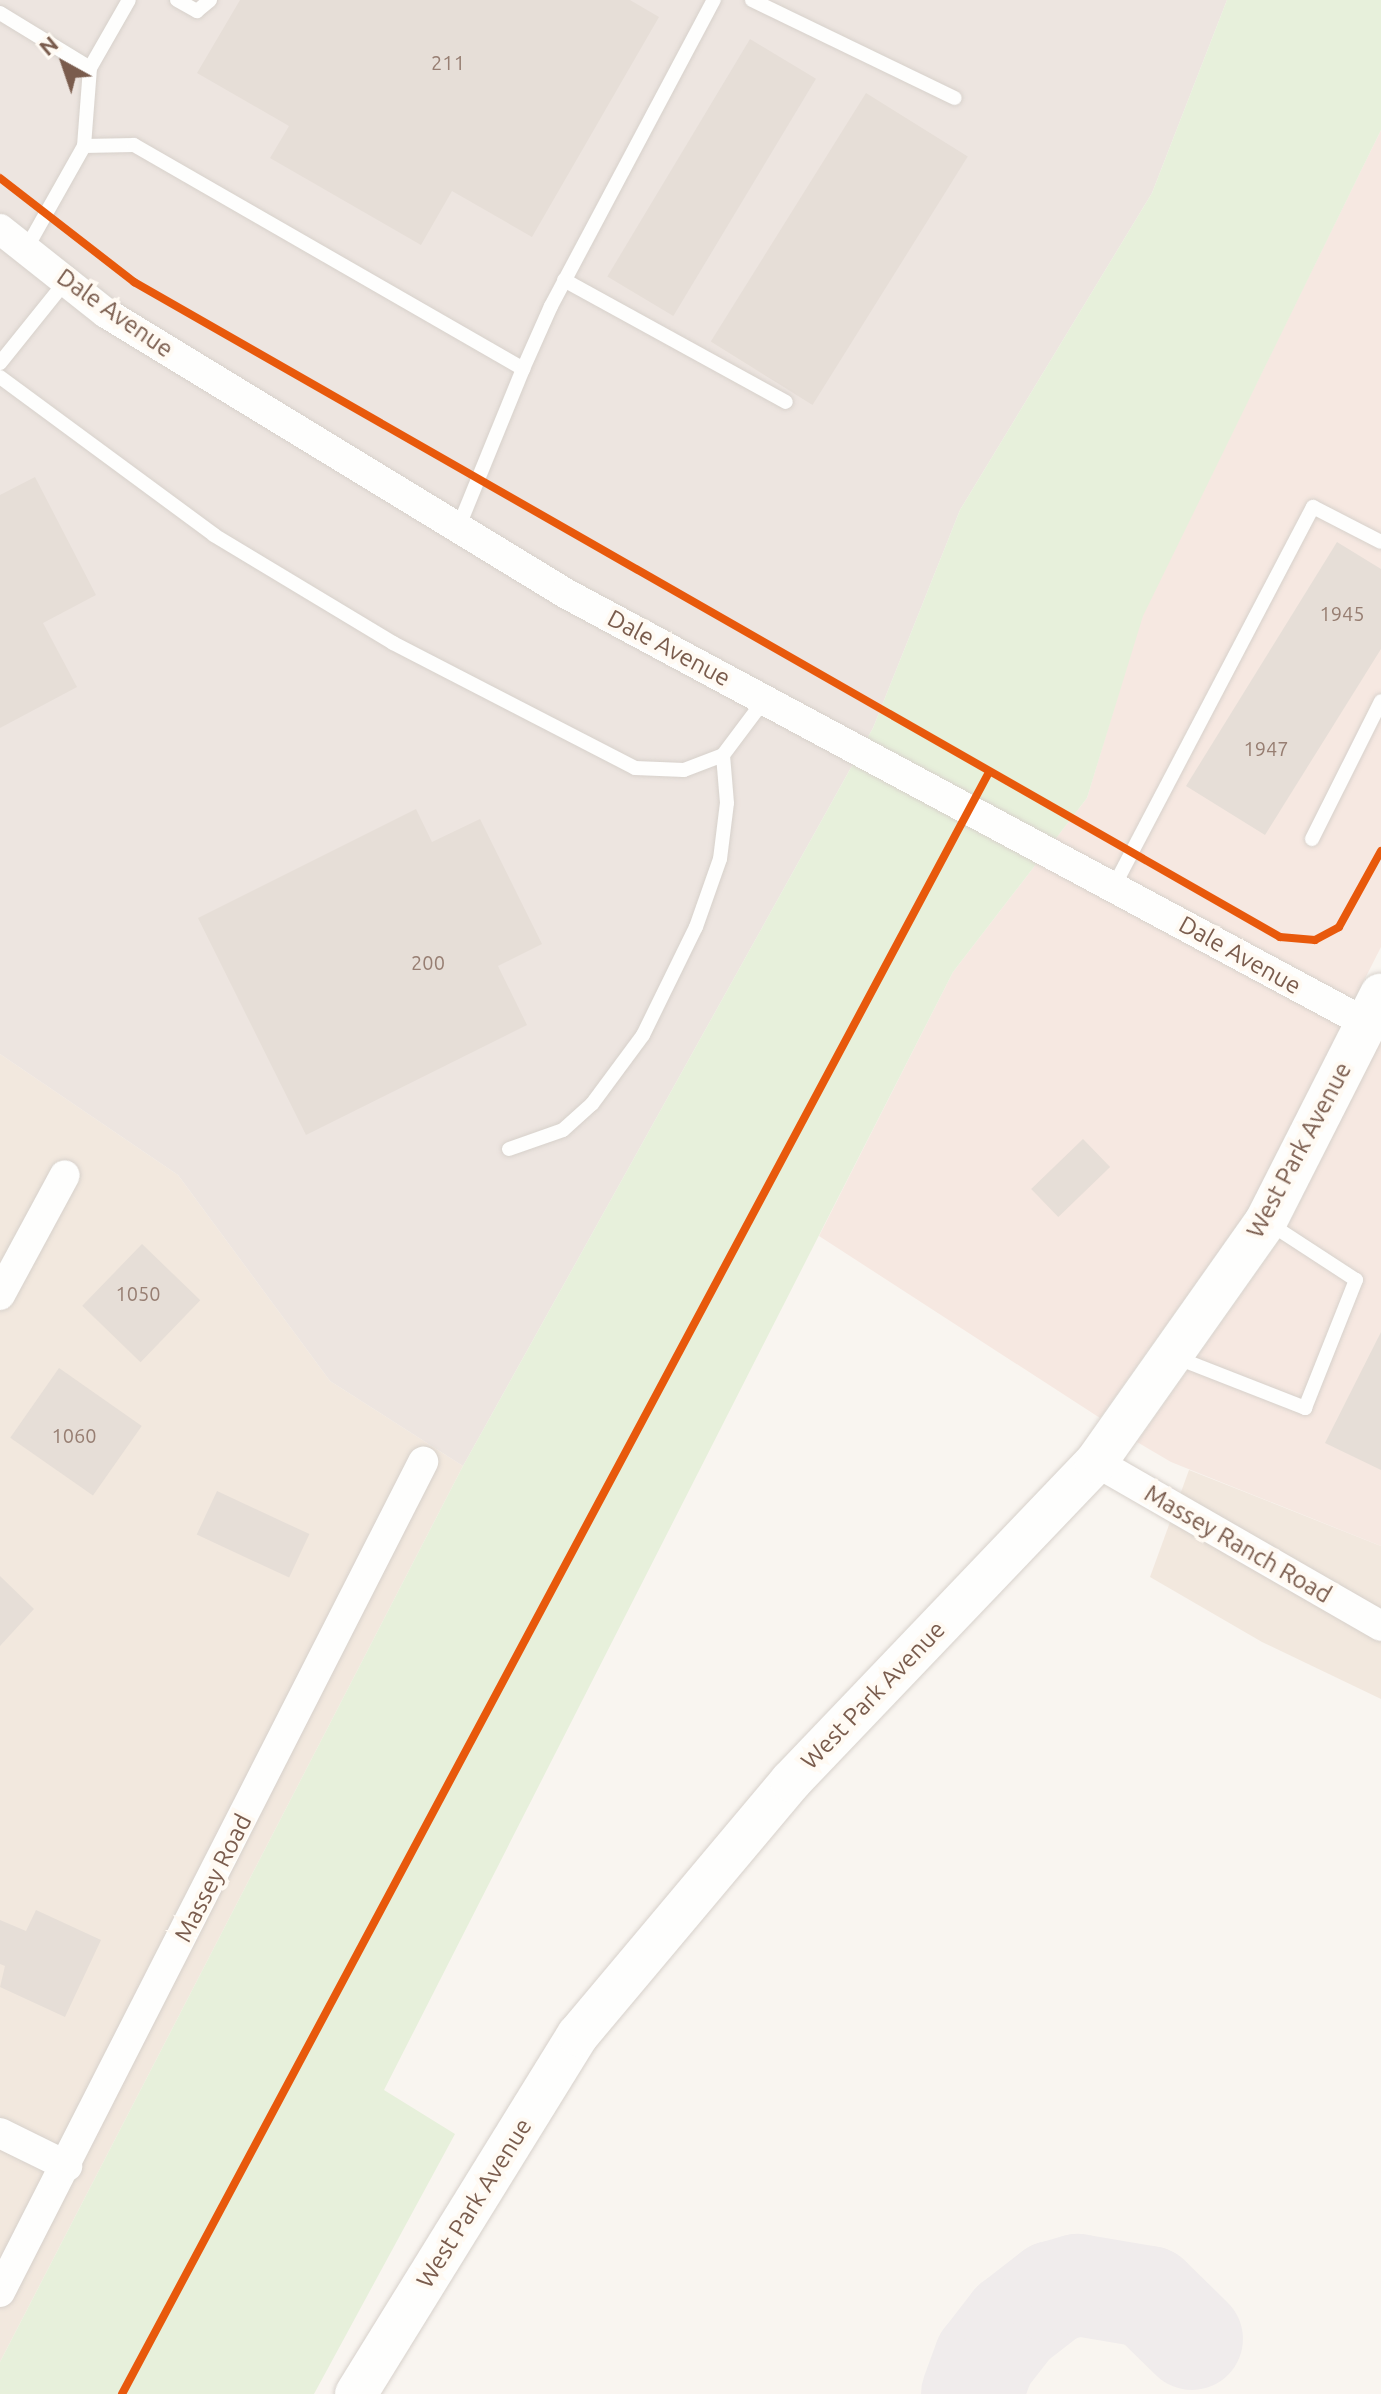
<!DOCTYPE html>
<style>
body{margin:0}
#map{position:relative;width:1381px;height:2394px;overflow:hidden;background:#f9f5f0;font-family:Ubuntu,sans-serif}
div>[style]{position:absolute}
.residential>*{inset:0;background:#f2e8de}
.commercial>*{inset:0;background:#f6e8e1}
.industrial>*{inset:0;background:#ede5e0}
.green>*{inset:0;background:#e7f0db}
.taxiway>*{height:102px;margin:-51px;padding:0 51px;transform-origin:51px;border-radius:51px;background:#f0ecec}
.building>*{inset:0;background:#e6ded7;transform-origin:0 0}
.roads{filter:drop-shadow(0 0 2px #d7d1cb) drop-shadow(0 0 2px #d7d1cb)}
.lane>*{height:14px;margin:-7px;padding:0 7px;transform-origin:7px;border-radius:7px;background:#fefefd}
.street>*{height:30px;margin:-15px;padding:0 15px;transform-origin:15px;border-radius:15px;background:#fefefd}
.secondary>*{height:42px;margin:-21px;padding:0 21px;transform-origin:21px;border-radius:21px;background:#fefefd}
.cycleway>*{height:8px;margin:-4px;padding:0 4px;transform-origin:4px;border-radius:4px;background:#e8590c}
span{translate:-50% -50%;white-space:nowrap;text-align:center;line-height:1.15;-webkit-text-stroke:8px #fffaf3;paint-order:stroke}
.number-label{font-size:20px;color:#977e72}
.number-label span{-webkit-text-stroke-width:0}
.street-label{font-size:24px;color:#7a5c4d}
.north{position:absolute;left:24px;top:24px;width:80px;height:80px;-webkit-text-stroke:6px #fffaf3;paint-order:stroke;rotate:320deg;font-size:22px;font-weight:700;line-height:32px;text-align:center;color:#7a5c4d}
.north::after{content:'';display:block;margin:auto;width:28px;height:36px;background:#7a5c4d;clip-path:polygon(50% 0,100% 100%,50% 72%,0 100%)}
</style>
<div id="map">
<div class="residential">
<div style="clip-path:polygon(0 1054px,178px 1175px,330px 1381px,463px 1466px,0 2362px)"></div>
<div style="clip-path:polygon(1189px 1470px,1381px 1546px,1381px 1699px,1262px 1642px,1150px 1577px)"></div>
</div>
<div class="commercial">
<div style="clip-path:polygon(1381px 130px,1381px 947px,1249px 1208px,1100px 1418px,819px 1236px,953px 972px,1087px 798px,1142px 616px)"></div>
<div style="clip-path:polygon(1381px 1039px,1381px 1546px,1171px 1462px,1137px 1442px,1285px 1232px)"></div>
</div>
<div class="industrial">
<div style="clip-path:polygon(0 0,1227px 0,1152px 193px,960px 510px,873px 728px,463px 1466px,330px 1381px,178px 1175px,0 1054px)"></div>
</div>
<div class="green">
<div style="clip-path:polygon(1227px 0,1381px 0,1381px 130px,1143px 616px,1087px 798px,953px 972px,384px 2090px,455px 2134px,314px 2394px,0 2394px,0 2362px,463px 1466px,873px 728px,960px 510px,1152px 193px)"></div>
</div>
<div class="taxiway">
<div style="left:972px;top:2394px;width:37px;rotate:-70deg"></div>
<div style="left:985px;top:2359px;width:46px;rotate:-52.1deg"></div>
<div style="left:1013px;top:2323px;width:51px;rotate:-37.8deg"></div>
<div style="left:1053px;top:2292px;width:26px;rotate:-16deg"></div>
<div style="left:1078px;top:2285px;width:72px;rotate:9.6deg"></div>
<div style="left:1149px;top:2297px;width:60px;rotate:44.3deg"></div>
</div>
<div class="building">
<div style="clip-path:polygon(240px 0,630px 0,659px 17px,532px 237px,452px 191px,421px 245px,270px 158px,289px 126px,197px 73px)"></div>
<div style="left:750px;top:39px;width:77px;height:277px;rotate:31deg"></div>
<div style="left:866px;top:93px;width:120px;height:293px;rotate:32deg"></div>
<div style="clip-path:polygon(35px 477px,96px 595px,43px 623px,77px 687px,0 728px,0 495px)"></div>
<div style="clip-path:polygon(1337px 542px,1381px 569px,1381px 649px,1265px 835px,1186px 786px)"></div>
<div style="clip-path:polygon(416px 809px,432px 842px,480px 819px,542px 944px,498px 966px,527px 1025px,306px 1135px,198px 918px)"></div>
<div style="left:1083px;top:1139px;width:39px;height:72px;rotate:46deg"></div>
<div style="left:142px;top:1244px;width:81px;height:86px;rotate:44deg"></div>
<div style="clip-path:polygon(1381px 1332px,1381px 1470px,1325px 1443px)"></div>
<div style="left:59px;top:1368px;width:101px;height:85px;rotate:35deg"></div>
<div style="left:217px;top:1491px;width:102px;height:48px;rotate:25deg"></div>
<div style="clip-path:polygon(0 1576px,34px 1609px,0 1646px)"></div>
<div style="clip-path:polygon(36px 1910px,101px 1940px,65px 2017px,0 1987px,5px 1966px,0 1964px,0 1920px,26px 1931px)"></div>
</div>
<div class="roads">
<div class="lane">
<div style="left:177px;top:0;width:23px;rotate:29deg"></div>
<div style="left:197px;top:11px;width:17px;rotate:-40deg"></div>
<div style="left:752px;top:0;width:225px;rotate:25.8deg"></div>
<div style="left:0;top:13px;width:105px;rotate:31.4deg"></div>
<div style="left:90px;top:68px;width:78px;rotate:94.4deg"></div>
<div style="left:90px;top:68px;width:78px;rotate:-60.2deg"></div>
<div style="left:26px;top:249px;width:118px;rotate:-60.6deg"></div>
<div style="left:84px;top:146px;width:50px;rotate:-1.1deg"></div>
<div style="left:134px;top:145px;width:449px;rotate:29.9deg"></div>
<div style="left:523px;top:369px;width:172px;rotate:112.2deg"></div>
<div style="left:564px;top:280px;width:253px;rotate:28.8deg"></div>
<div style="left:0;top:363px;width:105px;rotate:-51.2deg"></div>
<div style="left:523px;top:369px;width:69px;rotate:-66deg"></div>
<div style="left:551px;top:306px;width:347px;rotate:-62deg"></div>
<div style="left:0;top:377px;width:266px;rotate:36.4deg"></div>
<div style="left:214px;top:535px;width:209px;rotate:31.1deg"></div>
<div style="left:393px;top:643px;width:272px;rotate:27.3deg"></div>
<div style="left:635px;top:768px;width:49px;rotate:2.3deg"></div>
<div style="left:684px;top:770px;width:42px;rotate:-21deg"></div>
<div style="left:723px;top:755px;width:70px;rotate:-53.1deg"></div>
<div style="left:1312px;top:839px;width:154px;rotate:-63.4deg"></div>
<div style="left:1114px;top:886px;width:428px;rotate:-62.3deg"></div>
<div style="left:1313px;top:507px;width:76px;rotate:27.2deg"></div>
<div style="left:509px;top:1149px;width:57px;rotate:-19.4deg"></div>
<div style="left:563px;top:1130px;width:39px;rotate:-42deg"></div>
<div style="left:592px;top:1104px;width:86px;rotate:-53.5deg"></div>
<div style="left:643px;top:1035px;width:120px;rotate:-63.9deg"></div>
<div style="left:696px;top:927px;width:72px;rotate:-70.6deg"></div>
<div style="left:720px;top:859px;width:56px;rotate:-82.9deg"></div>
<div style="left:727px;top:803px;width:48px;rotate:-94.8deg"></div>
<div style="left:1175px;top:1357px;width:140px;rotate:21.4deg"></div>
<div style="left:1305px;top:1408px;width:138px;rotate:-68.3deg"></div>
<div style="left:1356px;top:1280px;width:103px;rotate:-146.9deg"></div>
</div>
<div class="street">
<div style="left:0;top:229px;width:135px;rotate:38.4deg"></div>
<div style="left:106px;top:313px;width:538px;rotate:31.38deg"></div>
<div style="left:565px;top:593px;width:909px;rotate:28.23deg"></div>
<div style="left:0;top:1295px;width:136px;rotate:-61.6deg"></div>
<div style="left:1096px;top:1462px;width:329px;rotate:29.9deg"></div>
<div style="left:0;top:2133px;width:75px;rotate:26.2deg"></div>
<div style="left:0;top:2292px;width:932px;rotate:-62.99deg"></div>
</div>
<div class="secondary">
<div style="left:356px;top:2394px;width:422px;rotate:-58.3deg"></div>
<div style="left:578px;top:2035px;width:331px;rotate:-50deg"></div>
<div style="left:791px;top:1781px;width:441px;rotate:-46.3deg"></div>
<div style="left:1096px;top:1462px;width:295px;rotate:-54.8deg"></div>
<div style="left:1266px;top:1221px;width:254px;rotate:-63.1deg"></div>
</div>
</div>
<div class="cycleway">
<div style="left:0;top:178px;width:170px;rotate:37.8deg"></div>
<div style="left:134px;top:282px;width:1320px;rotate:29.75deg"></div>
<div style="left:1280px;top:937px;width:35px;rotate:5deg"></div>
<div style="left:1315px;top:940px;width:27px;rotate:-28deg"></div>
<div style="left:1339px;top:927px;width:87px;rotate:-61.1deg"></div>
<div style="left:122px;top:2394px;width:1837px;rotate:-61.87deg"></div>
</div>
<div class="number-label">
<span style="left:448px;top:62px">211</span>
<span style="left:1342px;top:613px">1945</span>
<span style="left:1266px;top:748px">1947</span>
<span style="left:428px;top:962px">200</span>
<span style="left:138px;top:1293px">1050</span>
<span style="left:74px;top:1435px">1060</span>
</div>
<div class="street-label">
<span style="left:115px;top:313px;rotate:35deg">Dale Avenue</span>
<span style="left:669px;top:648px;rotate:28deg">Dale Avenue</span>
<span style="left:1240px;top:955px;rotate:29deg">Dale Avenue</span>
<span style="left:1299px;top:1150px;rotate:-62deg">West Park Avenue</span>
<span style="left:1238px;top:1544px;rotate:30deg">Massey Ranch Road</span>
<span style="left:873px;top:1695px;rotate:-46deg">West Park Avenue</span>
<span style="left:213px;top:1878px;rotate:-63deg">Massey Road</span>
<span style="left:474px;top:2203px;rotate:-58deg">West Park Avenue</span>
</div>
<div class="north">N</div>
</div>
